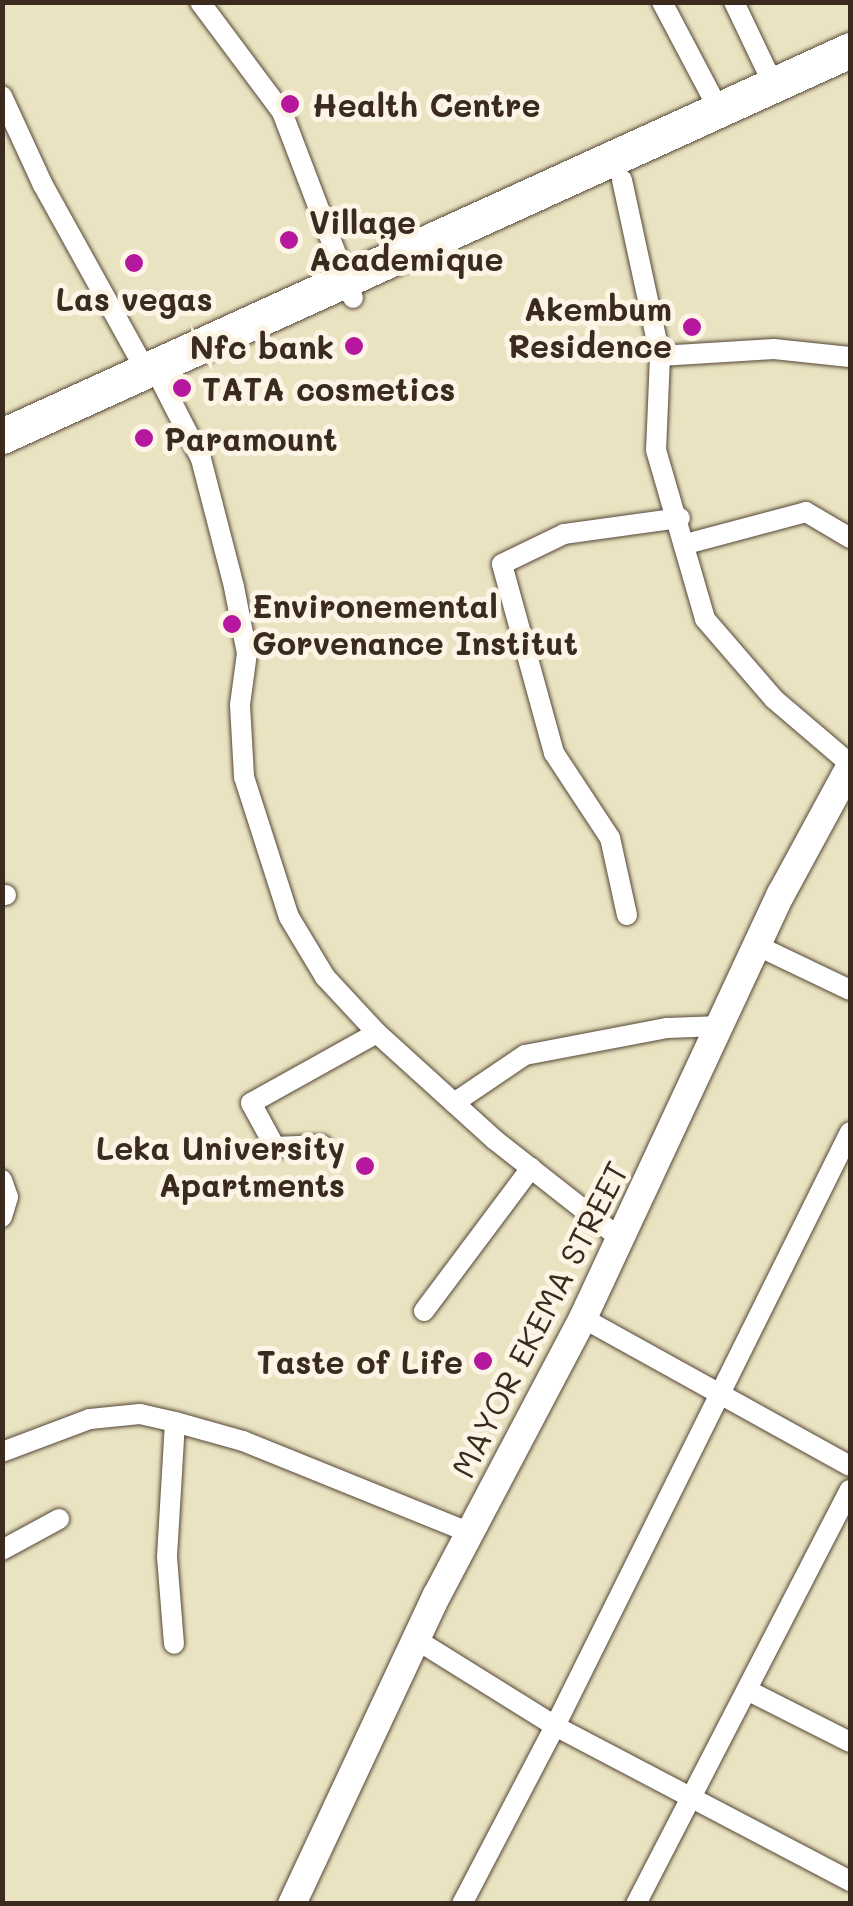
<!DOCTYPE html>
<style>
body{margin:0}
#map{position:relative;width:853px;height:1906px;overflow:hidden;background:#eae3c1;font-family:Mali,sans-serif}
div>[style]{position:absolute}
.roads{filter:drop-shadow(0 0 2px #554636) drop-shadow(0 0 2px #554636)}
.street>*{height:20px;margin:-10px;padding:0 10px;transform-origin:10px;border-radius:10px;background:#fff}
.secondary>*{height:28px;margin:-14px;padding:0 14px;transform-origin:14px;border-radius:14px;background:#fff}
.highway>*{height:35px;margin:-17.5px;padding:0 17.5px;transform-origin:17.5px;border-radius:17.5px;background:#fff}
.dots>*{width:28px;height:28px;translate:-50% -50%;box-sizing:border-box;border:5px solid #fcf5e5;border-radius:50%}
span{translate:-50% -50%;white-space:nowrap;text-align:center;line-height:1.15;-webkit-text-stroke:10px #fcf5e5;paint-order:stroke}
.poi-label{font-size:32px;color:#3b2a1e;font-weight:700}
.left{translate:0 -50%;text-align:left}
.right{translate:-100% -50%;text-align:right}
.street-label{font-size:32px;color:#3b2a1e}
.frame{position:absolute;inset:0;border:5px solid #3b2a1e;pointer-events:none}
</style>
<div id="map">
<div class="roads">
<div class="street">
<div style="left:200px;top:2px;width:137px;rotate:53.3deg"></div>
<div style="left:282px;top:112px;width:199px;rotate:69.1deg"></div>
<div style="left:662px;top:2px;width:124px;rotate:62.2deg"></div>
<div style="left:734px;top:2px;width:95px;rotate:64.5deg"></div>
<div style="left:2px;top:96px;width:98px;rotate:65.3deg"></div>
<div style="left:43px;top:185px;width:215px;rotate:61deg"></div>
<div style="left:622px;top:180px;width:180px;rotate:77.8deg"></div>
<div style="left:660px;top:356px;width:94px;rotate:92.4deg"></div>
<div style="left:656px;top:450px;width:176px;rotate:73.8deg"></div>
<div style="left:705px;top:619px;width:106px;rotate:49.2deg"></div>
<div style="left:774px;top:699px;width:100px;rotate:40.5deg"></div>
<div style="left:660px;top:356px;width:114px;rotate:-3.5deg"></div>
<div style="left:774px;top:349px;width:76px;rotate:6deg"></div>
<div style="left:162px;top:383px;width:85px;rotate:62.8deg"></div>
<div style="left:201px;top:459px;width:132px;rotate:75.5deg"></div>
<div style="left:234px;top:587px;width:67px;rotate:78.9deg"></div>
<div style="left:247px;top:653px;width:52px;rotate:97.7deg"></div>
<div style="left:240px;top:705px;width:72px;rotate:86.8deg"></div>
<div style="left:244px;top:777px;width:147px;rotate:72.2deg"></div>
<div style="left:289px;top:917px;width:70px;rotate:59deg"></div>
<div style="left:325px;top:977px;width:76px;rotate:47.1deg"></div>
<div style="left:377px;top:1033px;width:159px;rotate:42.2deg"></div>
<div style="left:495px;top:1140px;width:160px;rotate:38.2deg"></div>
<div style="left:686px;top:544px;width:124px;rotate:-14.9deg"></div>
<div style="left:806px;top:512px;width:51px;rotate:30.6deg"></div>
<div style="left:2px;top:895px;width:4px"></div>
<div style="left:627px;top:915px;width:79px;rotate:-102.4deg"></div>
<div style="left:610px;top:838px;width:102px;rotate:-123.4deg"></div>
<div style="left:554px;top:753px;width:196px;rotate:-105.4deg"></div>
<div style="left:502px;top:564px;width:69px;rotate:-25.8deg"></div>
<div style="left:564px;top:534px;width:117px;rotate:-7.9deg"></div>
<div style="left:756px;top:945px;width:104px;rotate:25.6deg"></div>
<div style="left:454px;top:1103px;width:86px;rotate:-34.1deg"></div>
<div style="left:525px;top:1055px;width:145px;rotate:-10.8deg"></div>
<div style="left:667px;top:1028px;width:54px;rotate:-2.1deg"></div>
<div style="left:322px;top:1145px;width:47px;rotate:177.6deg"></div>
<div style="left:275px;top:1147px;width:50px;rotate:-118.6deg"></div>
<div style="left:251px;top:1103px;width:144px;rotate:-29.1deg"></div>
<div style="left:2px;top:1180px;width:18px;rotate:71deg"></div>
<div style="left:8px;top:1197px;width:21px;rotate:107deg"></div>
<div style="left:424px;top:1311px;width:179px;rotate:-53.2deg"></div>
<div style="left:583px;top:1318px;width:305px;rotate:29deg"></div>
<div style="left:175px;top:1422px;width:71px;rotate:15.6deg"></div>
<div style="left:243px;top:1441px;width:246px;rotate:22deg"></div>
<div style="left:2px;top:1452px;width:94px;rotate:-20.6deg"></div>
<div style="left:90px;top:1419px;width:50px;rotate:-5.7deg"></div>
<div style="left:140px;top:1414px;width:36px;rotate:13deg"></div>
<div style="left:175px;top:1422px;width:135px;rotate:93.4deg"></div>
<div style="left:167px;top:1557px;width:87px;rotate:85.4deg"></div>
<div style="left:2px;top:1550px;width:65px;rotate:-28.5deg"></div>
<div style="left:417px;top:1640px;width:163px;rotate:31.9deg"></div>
<div style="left:555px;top:1726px;width:663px;rotate:-63.59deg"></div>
<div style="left:747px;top:1690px;width:115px;rotate:26.8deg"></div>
<div style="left:462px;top:1904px;width:201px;rotate:-62.4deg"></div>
<div style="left:555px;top:1726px;width:333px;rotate:27.7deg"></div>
<div style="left:636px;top:1904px;width:466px;rotate:-62.7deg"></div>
</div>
<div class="secondary">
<div style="left:292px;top:1904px;width:341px;rotate:-64.9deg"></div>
<div style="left:437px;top:1595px;width:313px;rotate:-62.2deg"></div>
<div style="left:583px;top:1318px;width:468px;rotate:-65deg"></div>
<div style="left:781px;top:894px;width:145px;rotate:-61.5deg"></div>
</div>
<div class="highway">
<div style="left:2px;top:436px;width:932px;rotate:-24.47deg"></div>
</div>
</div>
<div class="dots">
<div style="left:290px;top:104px;background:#b5179e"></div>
<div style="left:289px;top:240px;background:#b5179e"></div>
<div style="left:134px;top:263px;background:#b5179e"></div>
<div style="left:692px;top:327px;background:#b5179e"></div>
<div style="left:354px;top:346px;background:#b5179e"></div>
<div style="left:182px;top:388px;background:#b5179e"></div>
<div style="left:144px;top:438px;background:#b5179e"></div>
<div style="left:232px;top:624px;background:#b5179e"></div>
<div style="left:365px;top:1166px;background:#b5179e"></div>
<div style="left:483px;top:1361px;background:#b5179e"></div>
</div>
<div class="poi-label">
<span class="left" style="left:312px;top:104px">Health Centre</span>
<span class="left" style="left:309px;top:240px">Village<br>Academique</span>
<span style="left:134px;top:298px">Las vegas</span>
<span class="right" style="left:672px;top:327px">Akembum<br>Residence</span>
<span class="right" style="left:334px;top:346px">Nfc bank</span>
<span class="left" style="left:202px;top:388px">TATA cosmetics</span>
<span class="left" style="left:164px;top:438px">Paramount</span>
<span class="left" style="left:252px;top:624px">Environemental<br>Gorvenance Institut</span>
<span class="right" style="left:345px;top:1166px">Leka University<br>Apartments</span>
<span class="right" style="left:463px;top:1361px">Taste of Life</span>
</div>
<div class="street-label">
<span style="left:539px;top:1319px;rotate:-63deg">MAYOR EKEMA STREET</span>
</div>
<div class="frame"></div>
</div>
